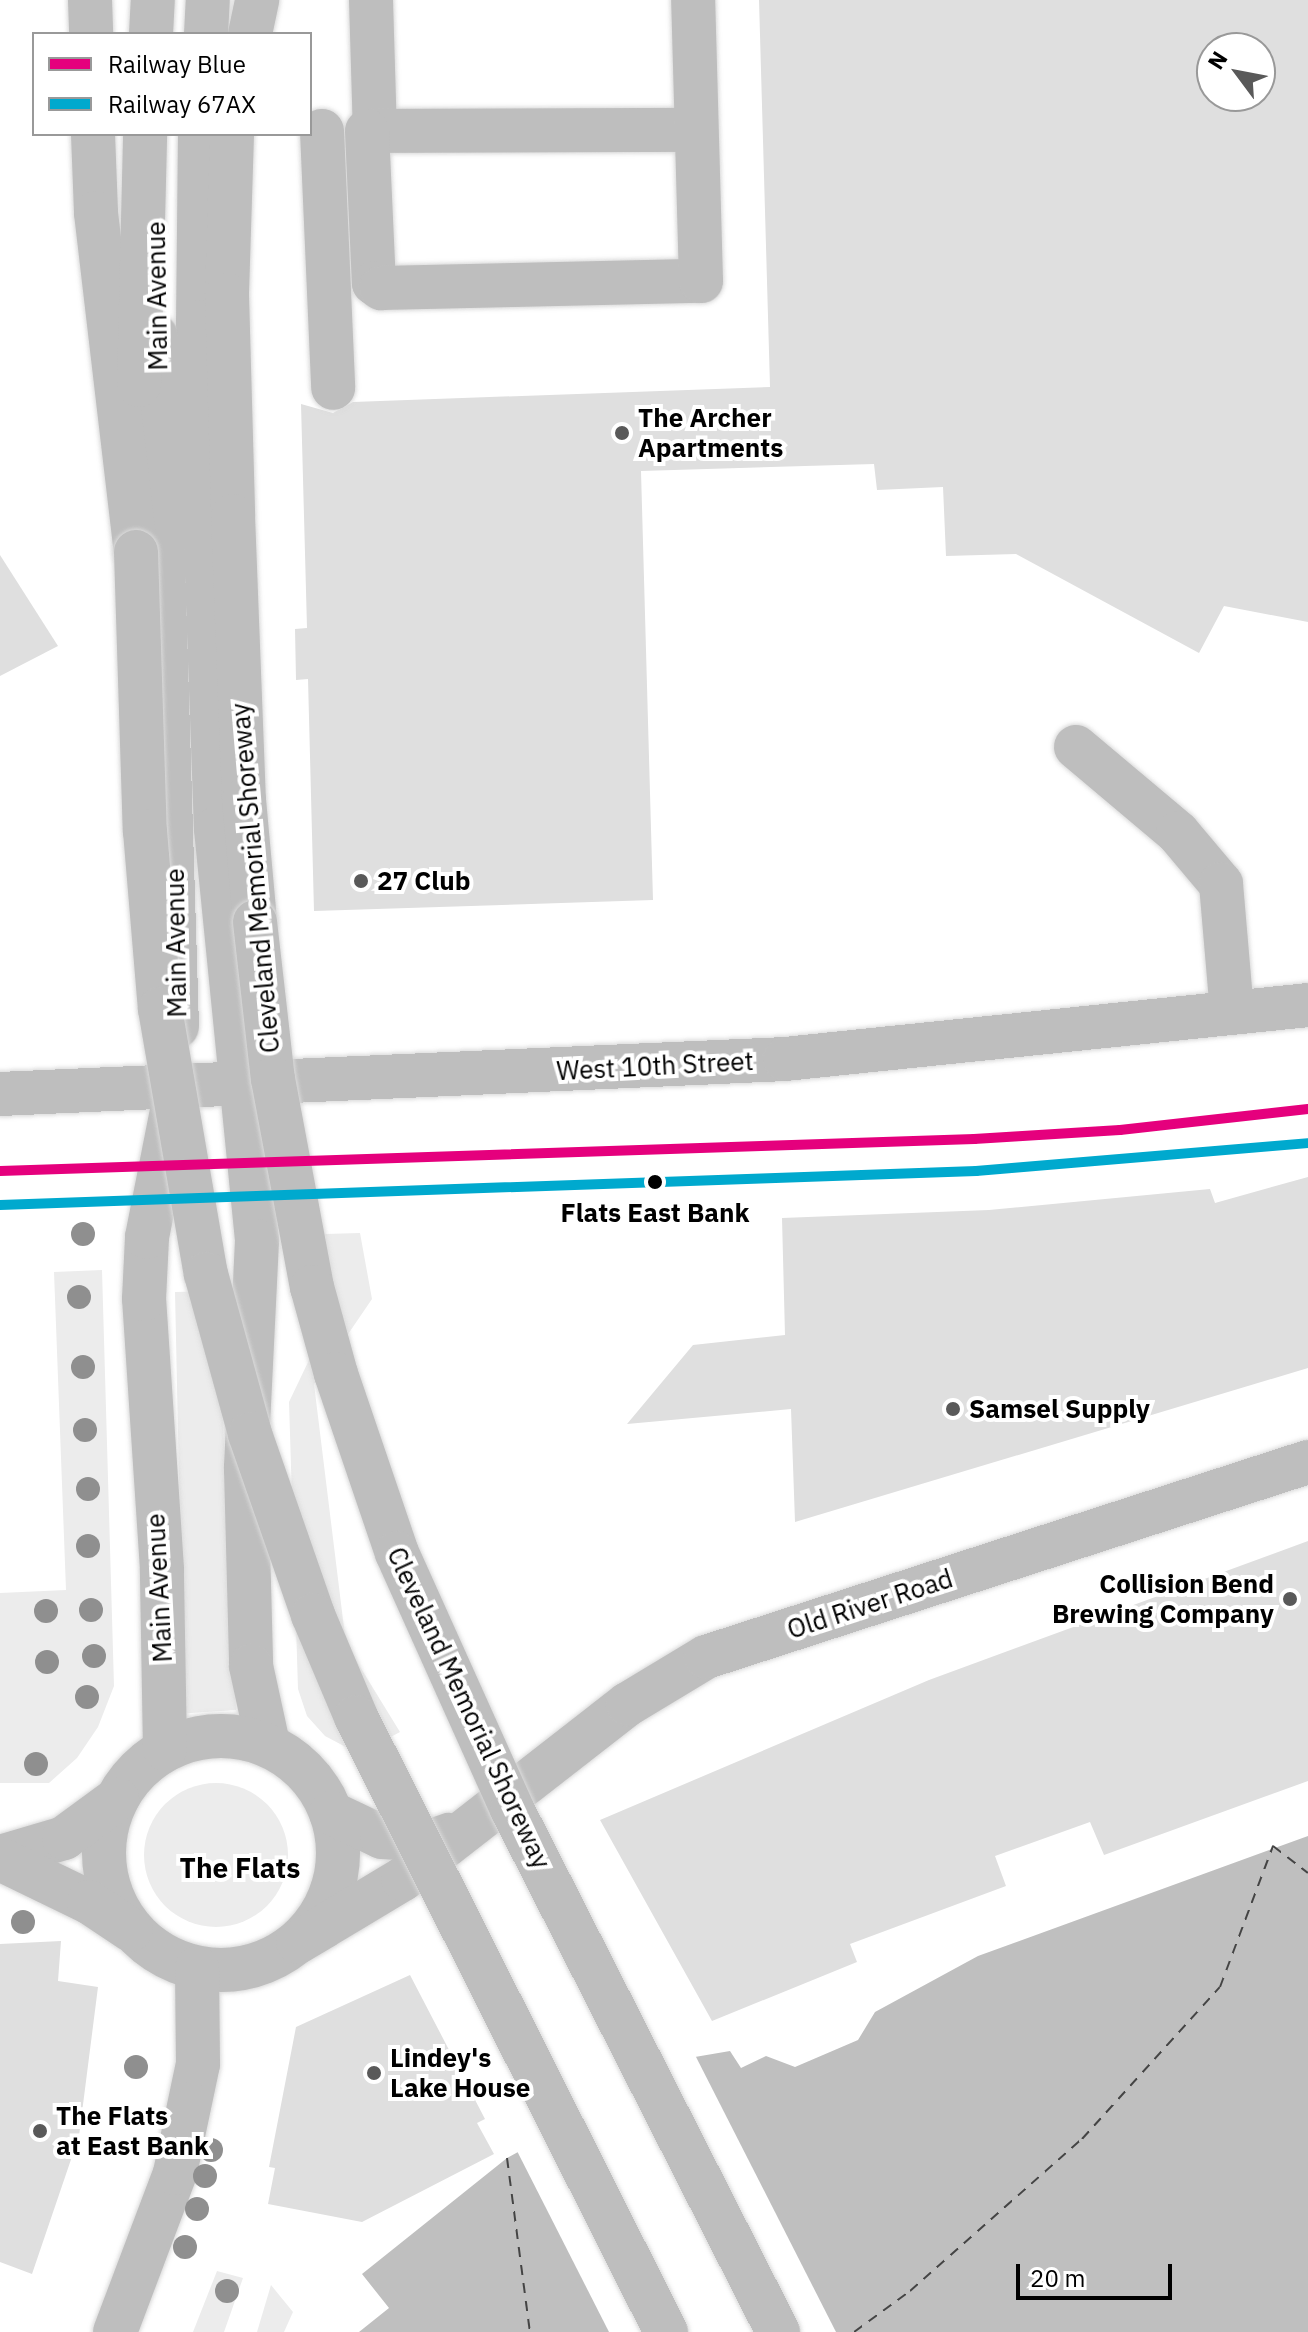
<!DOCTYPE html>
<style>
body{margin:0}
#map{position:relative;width:1308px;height:2332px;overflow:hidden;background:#fff;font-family:"IBM Plex Sans",sans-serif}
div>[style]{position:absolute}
.green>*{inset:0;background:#ececec}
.round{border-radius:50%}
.water>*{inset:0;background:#bfbfbf}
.pier>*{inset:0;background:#fff}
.ferry>*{height:2px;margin-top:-1px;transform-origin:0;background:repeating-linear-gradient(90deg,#444 0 10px,transparent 0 18px)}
.building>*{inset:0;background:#dfdfdf}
.roads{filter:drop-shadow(0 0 2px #dbdbdb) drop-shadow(0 0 2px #dbdbdb)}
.minor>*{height:44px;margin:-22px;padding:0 22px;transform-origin:22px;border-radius:22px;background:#bebebe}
.minor>.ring{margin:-22px;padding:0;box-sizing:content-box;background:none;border:44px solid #bebebe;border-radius:50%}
.highway>*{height:44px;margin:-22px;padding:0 22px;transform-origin:22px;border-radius:22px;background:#bebebe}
.bridges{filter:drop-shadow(0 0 2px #dbdbdb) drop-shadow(0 0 2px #dbdbdb)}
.highway-bridge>*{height:44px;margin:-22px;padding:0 22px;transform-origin:22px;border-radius:22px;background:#bebebe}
.rail-1>*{height:10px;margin:-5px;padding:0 5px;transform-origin:5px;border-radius:5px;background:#e5007d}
.rail-2>*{height:10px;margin:-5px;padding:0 5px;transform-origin:5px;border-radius:5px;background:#00a9ce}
.trees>*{width:24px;height:24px;margin:-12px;border-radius:50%;background:#8f8f8f}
.dots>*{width:22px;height:22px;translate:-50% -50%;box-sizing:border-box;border:4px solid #fff;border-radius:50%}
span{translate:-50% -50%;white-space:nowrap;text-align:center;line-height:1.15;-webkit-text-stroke:8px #fff;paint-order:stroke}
.street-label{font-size:26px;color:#000}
.poi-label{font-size:26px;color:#000;font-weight:700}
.left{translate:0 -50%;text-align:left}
.right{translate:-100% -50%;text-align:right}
.stop-label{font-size:26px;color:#000;font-weight:700}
.neighbourhood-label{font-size:28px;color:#000;font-weight:700}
.legend{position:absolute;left:32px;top:32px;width:280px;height:104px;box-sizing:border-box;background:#fff;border:2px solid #999;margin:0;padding:10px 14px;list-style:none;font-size:24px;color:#000}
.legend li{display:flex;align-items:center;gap:16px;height:40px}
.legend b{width:40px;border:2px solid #999}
.north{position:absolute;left:1196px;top:32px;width:80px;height:80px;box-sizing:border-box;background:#fff;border:2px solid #999;border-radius:50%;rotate:302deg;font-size:22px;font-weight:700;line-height:32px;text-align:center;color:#000}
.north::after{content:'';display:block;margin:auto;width:28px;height:36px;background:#595959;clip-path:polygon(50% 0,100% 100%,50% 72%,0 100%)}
.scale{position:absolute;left:1016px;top:2264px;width:156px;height:36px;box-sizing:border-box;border:4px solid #000;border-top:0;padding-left:10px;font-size:24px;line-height:28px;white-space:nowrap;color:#000;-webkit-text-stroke:6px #fff;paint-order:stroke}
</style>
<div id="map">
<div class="green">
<div style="clip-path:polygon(360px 1233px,372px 1299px,314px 1384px,346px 1644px,400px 1732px,359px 1754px,325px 1736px,307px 1716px,298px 1689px,289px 1402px,330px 1316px,325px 1234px)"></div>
<div style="clip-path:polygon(102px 1270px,114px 1686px,98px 1727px,77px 1758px,49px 1783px,0 1783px,0 1593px,66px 1590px,54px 1272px)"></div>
<div style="clip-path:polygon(217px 1291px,236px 1710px,175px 1714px,182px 1618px,175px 1292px)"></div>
<div class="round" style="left:144px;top:1783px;width:144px;height:144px"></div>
<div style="clip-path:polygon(217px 2271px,243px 2278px,224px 2332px,193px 2332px)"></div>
<div style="clip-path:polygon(271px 2285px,293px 2312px,284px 2332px,257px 2332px)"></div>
</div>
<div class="water">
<div style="clip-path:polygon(1308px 1836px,1308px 2332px,359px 2332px,389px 2308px,362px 2274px,507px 2158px,689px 2058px,730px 2051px,741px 2068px,766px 2056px,795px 2067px,858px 2040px,875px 2012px,978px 1956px)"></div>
</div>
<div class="pier">
<div style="clip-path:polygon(694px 2053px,836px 2332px,609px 2332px,516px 2149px)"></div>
</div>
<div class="ferry">
<div style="left:507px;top:2158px;width:176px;rotate:82.5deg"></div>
<div style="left:854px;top:2332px;width:69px;rotate:-36.2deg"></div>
<div style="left:910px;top:2291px;width:230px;rotate:-41.5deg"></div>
<div style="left:1082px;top:2139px;width:205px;rotate:-47.8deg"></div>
<div style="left:1220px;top:1987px;width:151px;rotate:-69.4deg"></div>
<div style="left:1273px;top:1846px;width:44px;rotate:37.6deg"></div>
</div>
<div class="building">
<div style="clip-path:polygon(evenodd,759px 0,1308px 0,1308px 622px,1224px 606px,1199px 653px,1016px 554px,946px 556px,943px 487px,877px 490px,874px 464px,641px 471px,653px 900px,314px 911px,308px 679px,296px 680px,295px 629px,307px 628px,301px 404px,333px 413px,353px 402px,770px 387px,759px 0,1212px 48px,1260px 48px,1260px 96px,1212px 96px,1212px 48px)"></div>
<div style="clip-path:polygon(0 555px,58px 646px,0 676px)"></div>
<div style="clip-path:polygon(1308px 1177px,1308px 1368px,795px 1522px,791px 1409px,627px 1424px,693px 1345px,785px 1335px,782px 1218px,989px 1210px,1210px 1189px,1215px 1203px)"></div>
<div style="clip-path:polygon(1308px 1541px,1308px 1781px,1104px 1855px,1090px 1822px,995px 1856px,1006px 1886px,850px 1944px,857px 1962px,712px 2021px,600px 1820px,929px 1680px)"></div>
<div style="clip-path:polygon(61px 1941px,58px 1981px,98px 1987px,79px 2136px,32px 2274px,0 2262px,0 1944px)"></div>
<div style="clip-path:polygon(410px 1975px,485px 2119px,477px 2123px,494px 2154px,362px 2222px,268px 2204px,275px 2168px,269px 2167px,296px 2027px)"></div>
</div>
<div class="roads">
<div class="minor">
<div style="left:371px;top:0;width:131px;rotate:88.3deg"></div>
<div style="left:375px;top:131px;width:321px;rotate:-0.2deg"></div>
<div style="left:206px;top:34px;width:34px;rotate:-87deg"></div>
<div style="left:322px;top:131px;width:257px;rotate:87.5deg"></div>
<div style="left:367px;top:131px;width:152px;rotate:87.4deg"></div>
<div style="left:374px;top:283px;width:9px;rotate:36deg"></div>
<div style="left:381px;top:288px;width:320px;rotate:-1.3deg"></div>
<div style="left:701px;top:281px;width:281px;rotate:-91.6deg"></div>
<div style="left:200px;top:134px;width:188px;rotate:90.6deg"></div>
<div style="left:198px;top:322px;width:507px;rotate:87.97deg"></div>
<div style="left:216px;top:829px;width:414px;rotate:84.3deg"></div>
<div style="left:257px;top:1241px;width:228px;rotate:92.8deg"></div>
<div style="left:246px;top:1469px;width:197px;rotate:88.5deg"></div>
<div style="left:251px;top:1666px;width:80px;rotate:77.7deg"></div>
<div style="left:156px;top:336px;width:691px;rotate:88.26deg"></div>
<div style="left:1076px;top:747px;width:133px;rotate:40.1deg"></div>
<div style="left:1178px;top:833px;width:67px;rotate:49.9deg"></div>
<div style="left:1221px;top:884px;width:129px;rotate:85.1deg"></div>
<div style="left:0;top:1094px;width:786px;rotate:-2.55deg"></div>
<div style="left:785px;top:1059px;width:526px;rotate:-5.89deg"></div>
<div class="ring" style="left:104px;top:1736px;width:190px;height:190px"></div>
<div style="left:165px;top:1749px;width:180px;rotate:-91deg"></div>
<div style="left:162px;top:1569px;width:271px;rotate:-93.8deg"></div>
<div style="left:144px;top:1299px;width:62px;rotate:-87.2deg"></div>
<div style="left:147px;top:1237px;width:144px;rotate:-78.8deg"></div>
<div style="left:331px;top:1813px;width:56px;rotate:25.2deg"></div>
<div style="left:382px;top:1837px;width:53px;rotate:3.2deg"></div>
<div style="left:435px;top:1840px;width:15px;rotate:-20deg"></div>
<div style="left:0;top:1857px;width:67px;rotate:-16.5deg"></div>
<div style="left:64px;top:1838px;width:66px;rotate:-36.3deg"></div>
<div style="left:0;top:1859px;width:99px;rotate:25.8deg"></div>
<div style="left:89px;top:1902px;width:50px;rotate:33.7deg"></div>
<div style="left:298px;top:1942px;width:122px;rotate:-31deg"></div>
<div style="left:403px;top:1879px;width:285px;rotate:-37.9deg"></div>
<div style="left:628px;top:1704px;width:91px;rotate:-31.1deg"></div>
<div style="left:706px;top:1657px;width:633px;rotate:-17.95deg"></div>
<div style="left:115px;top:2332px;width:170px;rotate:-69.3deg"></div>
<div style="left:175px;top:2173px;width:111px;rotate:-78.1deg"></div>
<div style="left:198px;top:2064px;width:96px;rotate:-90.6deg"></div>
</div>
<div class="highway">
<div style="left:90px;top:0;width:34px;rotate:88deg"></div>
<div style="left:151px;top:34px;width:34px;rotate:-87deg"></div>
<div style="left:250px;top:34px;width:35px;rotate:-78deg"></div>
<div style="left:93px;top:134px;width:79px;rotate:87.8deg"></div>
<div style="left:96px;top:213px;width:341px;rotate:83.3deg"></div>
<div style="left:232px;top:134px;width:161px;rotate:91.8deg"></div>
<div style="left:227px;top:295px;width:221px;rotate:88.4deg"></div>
<div style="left:233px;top:516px;width:284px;rotate:87.8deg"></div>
<div style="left:244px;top:800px;width:122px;rotate:84.8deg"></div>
<div style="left:139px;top:385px;width:251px;rotate:-88.6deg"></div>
</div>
</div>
<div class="bridges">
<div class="highway-bridge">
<div style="left:136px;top:552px;width:279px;rotate:88.2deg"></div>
<div style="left:145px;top:831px;width:179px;rotate:85.2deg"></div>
<div style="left:160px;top:1009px;width:269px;rotate:80.2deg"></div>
<div style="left:206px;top:1274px;width:166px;rotate:74.6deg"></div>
<div style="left:250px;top:1434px;width:192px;rotate:70.8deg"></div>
<div style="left:313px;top:1615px;width:111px;rotate:67.1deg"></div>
<div style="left:356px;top:1717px;width:689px;rotate:63.25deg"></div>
<div style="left:255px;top:922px;width:158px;rotate:83.5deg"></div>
<div style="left:273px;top:1079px;width:212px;rotate:79.4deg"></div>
<div style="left:312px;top:1287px;width:90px;rotate:74.6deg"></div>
<div style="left:336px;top:1374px;width:189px;rotate:71.2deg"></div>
<div style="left:397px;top:1553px;width:281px;rotate:65.8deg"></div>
<div style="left:512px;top:1809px;width:587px;rotate:63.04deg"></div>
</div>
</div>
<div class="rail-1">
<div style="left:0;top:1171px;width:975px;rotate:-1.88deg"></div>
<div style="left:974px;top:1139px;width:146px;rotate:-3.5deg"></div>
<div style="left:1120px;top:1130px;width:189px;rotate:-6.4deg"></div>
</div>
<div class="rail-2">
<div style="left:0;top:1205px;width:977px;rotate:-2deg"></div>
<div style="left:976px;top:1171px;width:333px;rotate:-4.8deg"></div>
</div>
<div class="trees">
<div style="left:83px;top:1234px"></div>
<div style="left:79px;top:1297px"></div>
<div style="left:83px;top:1367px"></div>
<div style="left:85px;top:1430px"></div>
<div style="left:88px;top:1489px"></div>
<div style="left:88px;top:1546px"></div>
<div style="left:91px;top:1610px"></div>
<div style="left:46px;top:1611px"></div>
<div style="left:94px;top:1656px"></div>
<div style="left:47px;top:1662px"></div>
<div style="left:87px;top:1697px"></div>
<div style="left:36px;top:1764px"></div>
<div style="left:23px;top:1922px"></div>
<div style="left:136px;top:2067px"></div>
<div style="left:211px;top:2150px"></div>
<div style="left:205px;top:2176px"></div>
<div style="left:197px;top:2209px"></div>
<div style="left:185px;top:2247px"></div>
<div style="left:227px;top:2291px"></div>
</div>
<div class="dots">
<div style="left:622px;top:433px;background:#595959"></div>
<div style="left:361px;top:881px;background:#595959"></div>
<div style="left:655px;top:1182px;background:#000"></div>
<div style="left:953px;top:1409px;background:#595959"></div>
<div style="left:1290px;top:1599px;background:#595959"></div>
<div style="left:374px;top:2073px;background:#595959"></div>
<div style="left:40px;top:2131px;background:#595959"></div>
</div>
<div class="street-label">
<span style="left:157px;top:296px;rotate:-91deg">Main Avenue</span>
<span style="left:255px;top:878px;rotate:-95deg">Cleveland Memorial Shoreway</span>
<span style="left:176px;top:943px;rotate:-91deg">Main Avenue</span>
<span style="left:655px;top:1066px;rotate:-3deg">West 10th Street</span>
<span style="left:159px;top:1588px;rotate:-93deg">Main Avenue</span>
<span style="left:870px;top:1604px;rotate:-18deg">Old River Road</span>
<span style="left:469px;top:1708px;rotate:65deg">Cleveland Memorial Shoreway</span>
</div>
<div class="poi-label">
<span class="left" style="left:638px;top:433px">The Archer<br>Apartments</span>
<span class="left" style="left:377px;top:881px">27 Club</span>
<span class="left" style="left:969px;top:1409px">Samsel Supply</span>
<span class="right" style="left:1274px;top:1599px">Collision Bend<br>Brewing Company</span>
<span class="left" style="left:390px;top:2073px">Lindey's<br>Lake House</span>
<span class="left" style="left:56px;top:2131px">The Flats<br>at East Bank</span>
</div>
<div class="stop-label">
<span style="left:655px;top:1213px">Flats East Bank</span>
</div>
<div class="neighbourhood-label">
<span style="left:240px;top:1868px">The Flats</span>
</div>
<ul class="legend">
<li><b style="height:10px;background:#e5007d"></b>Railway Blue</li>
<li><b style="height:10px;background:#00a9ce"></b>Railway 67AX</li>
</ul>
<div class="north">N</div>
<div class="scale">20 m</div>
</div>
